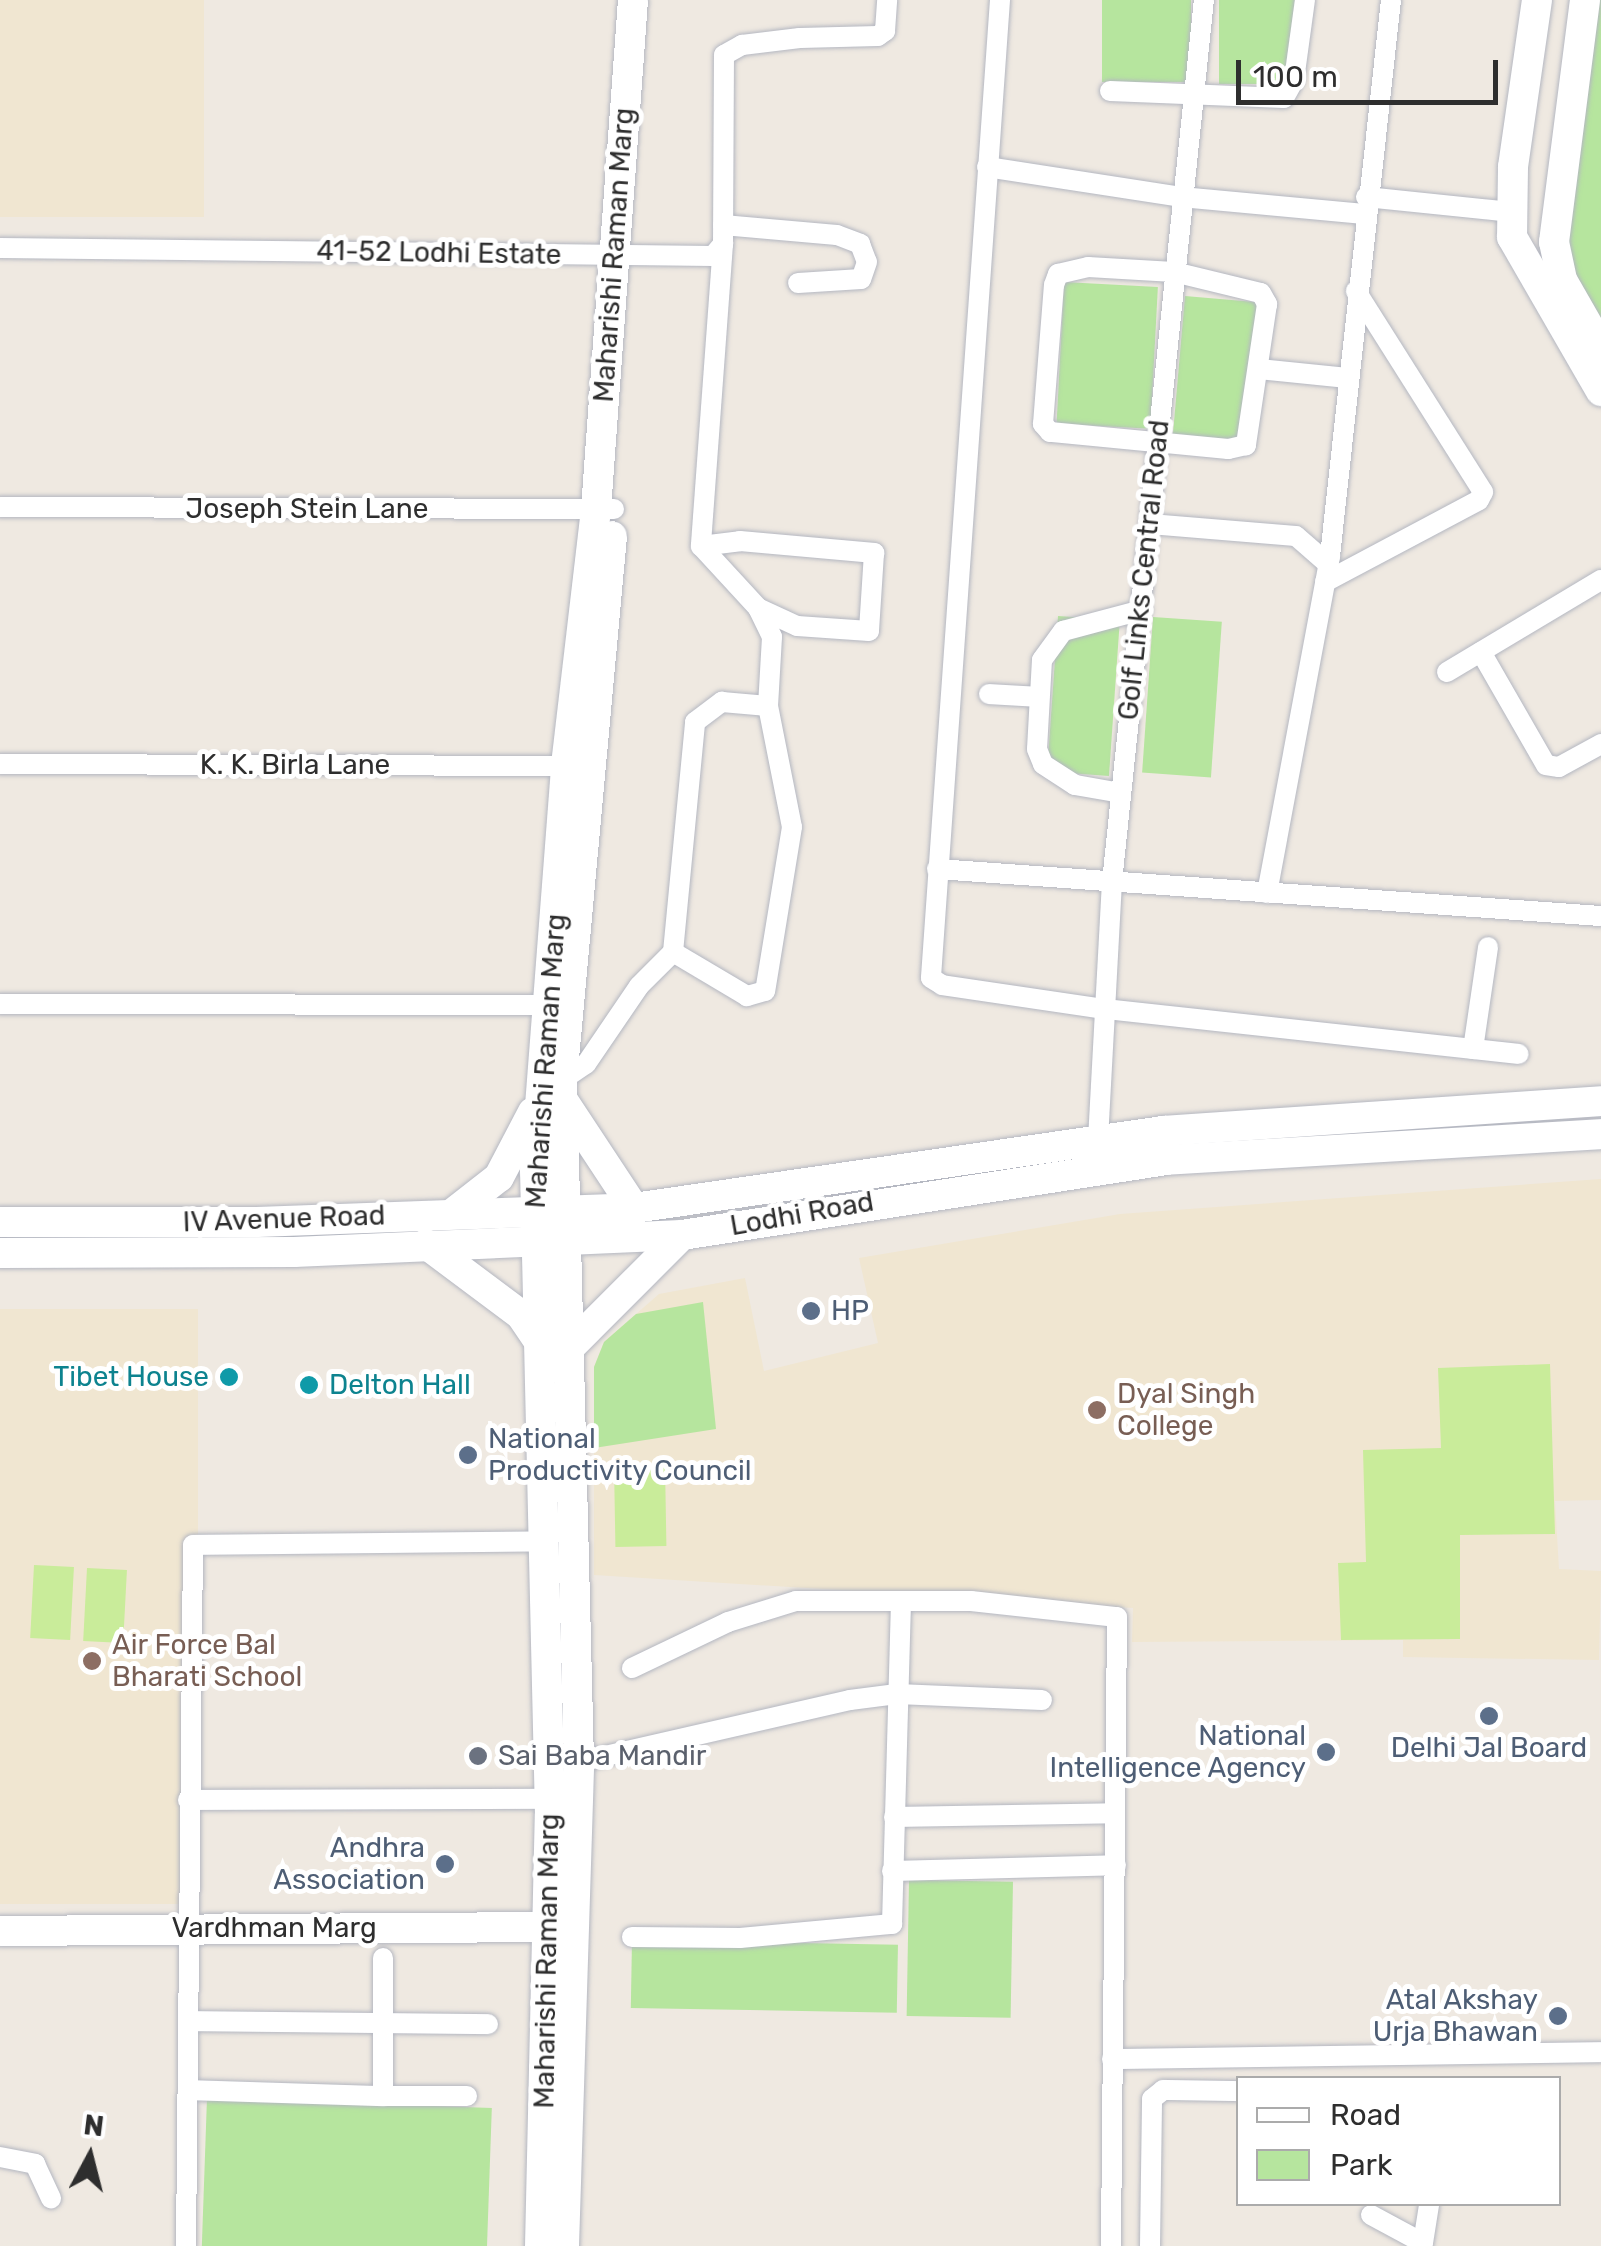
<!DOCTYPE html>
<style>
body{margin:0}
#map{position:relative;width:1601px;height:2246px;overflow:hidden;background:#efe9e1;font-family:Rubik,sans-serif}
div>[style]{position:absolute}
.education>*{inset:0;background:#f0e6d1;transform-origin:0 0}
.green>*{inset:0;background:#b6e59e;transform-origin:0 0}
.pitch>*{inset:0;background:#c9ec9a;transform-origin:0 0}
.roads{filter:drop-shadow(0 0 2px #b4b7c1) drop-shadow(0 0 2px #b4b7c1)}
.street>*{height:20px;margin:-10px;padding:0 10px;transform-origin:10px;border-radius:10px;background:#fff}
.secondary>*{height:30px;margin:-15px;padding:0 15px;transform-origin:15px;border-radius:15px;background:#fff}
.dots>*{width:28px;height:28px;translate:-50% -50%;box-sizing:border-box;border:5px solid #fff;border-radius:50%}
span{translate:-50% -50%;white-space:nowrap;text-align:center;line-height:1.15;-webkit-text-stroke:10px #fff;paint-order:stroke}
.street-label{font-size:28px;color:#2e2e2e}
.service-label{font-size:28px;color:#4e5e75}
.left{translate:0 -50%;text-align:left}
.right{translate:-100% -50%;text-align:right}
.culture-label{font-size:28px;color:#0d838f}
.education-label{font-size:28px;color:#785e54}
.worship-label{font-size:28px;color:#5b616d}
.legend{position:absolute;left:1236px;top:2076px;width:325px;height:130px;box-sizing:border-box;background:#fff;border:2px solid #ababab;margin:0;padding:12px 18px;list-style:none;font-size:30px;color:#2e2e2e}
.legend li{display:flex;align-items:center;gap:20px;height:50px}
.legend b{width:50px;border:2px solid #ababab}
.north{position:absolute;left:40px;top:2106px;width:100px;height:100px;-webkit-text-stroke:8px #fff;paint-order:stroke;rotate:7deg;font-size:28px;font-weight:700;line-height:40px;text-align:center;color:#2e2e2e}
.north::after{content:'';display:block;margin:auto;width:35px;height:45px;background:#2e2e2e;clip-path:polygon(50% 0,100% 100%,50% 72%,0 100%)}
.scale{position:absolute;left:1236px;top:60px;width:262px;height:45px;box-sizing:border-box;border:5px solid #2e2e2e;border-top:0;padding-left:12px;font-size:30px;line-height:35px;white-space:nowrap;color:#2e2e2e;-webkit-text-stroke:8px #fff;paint-order:stroke}
</style>
<div id="map">
<div class="education">
<div style="left:0;top:0;width:204px;height:217px"></div>
<div style="clip-path:polygon(1601px 1179px,1601px 1500px,1555px 1501px,1559px 1569px,1601px 1571px,1599px 1660px,1403px 1657px,1403px 1640px,1132px 1642px,1133px 1608px,594px 1575px,594px 1367px,604px 1342px,659px 1294px,745px 1278px,764px 1371px,878px 1343px,859px 1258px,1120px 1214px)"></div>
<div style="left:0;top:1309px;width:198px;height:595px"></div>
</div>
<div class="green">
<div style="left:1102px;top:0;width:89px;height:82px"></div>
<div style="left:1219px;top:0;width:82px;height:84px"></div>
<div style="clip-path:polygon(1594px 0,1601px 0,1601px 329px,1567px 255px)"></div>
<div style="left:1064px;top:282px;width:94px;height:142px;rotate:3deg"></div>
<div style="left:1185px;top:296px;width:73px;height:143px;rotate:5deg"></div>
<div style="left:1058px;top:616px;width:62px;height:156px;rotate:4deg"></div>
<div style="left:1153px;top:617px;width:69px;height:156px;rotate:4deg"></div>
<div style="clip-path:polygon(703px 1302px,716px 1429px,594px 1448px,594px 1367px,604px 1342px,636px 1314px)"></div>
<div style="left:909px;top:1880px;width:104px;height:136px;rotate:1deg"></div>
<div style="left:632px;top:1940px;width:266px;height:68px;rotate:1deg"></div>
<div style="left:207px;top:2098px;width:285px;height:148px;rotate:2deg"></div>
</div>
<div class="pitch">
<div style="clip-path:polygon(1550px 1364px,1555px 1534px,1460px 1535px,1460px 1639px,1341px 1640px,1338px 1563px,1366px 1562px,1363px 1450px,1441px 1448px,1438px 1368px)"></div>
<div style="left:665px;top:1465px;width:81px;height:51px;rotate:89deg"></div>
<div style="left:34px;top:1565px;width:40px;height:73px;rotate:3deg"></div>
<div style="left:87px;top:1568px;width:40px;height:73px;rotate:3deg"></div>
</div>
<div class="roads">
<div class="street">
<div style="left:1000px;top:0;width:980px;rotate:94.04deg"></div>
<div style="left:931px;top:978px;width:13px;rotate:32deg"></div>
<div style="left:942px;top:985px;width:165px;rotate:8.4deg"></div>
<div style="left:1105px;top:1009px;width:416px;rotate:6.2deg"></div>
<div style="left:1110px;top:91px;width:174px;rotate:2.3deg"></div>
<div style="left:1284px;top:98px;width:21px;rotate:-61deg"></div>
<div style="left:1294px;top:80px;width:81px;rotate:-82.2deg"></div>
<div style="left:987px;top:167px;width:196px;rotate:8.8deg"></div>
<div style="left:1181px;top:197px;width:184px;rotate:5.3deg"></div>
<div style="left:1366px;top:197px;width:146px;rotate:5.9deg"></div>
<div style="left:723px;top:225px;width:114px;rotate:5deg"></div>
<div style="left:837px;top:235px;width:25px;rotate:21deg"></div>
<div style="left:860px;top:244px;width:19px;rotate:69deg"></div>
<div style="left:867px;top:262px;width:18px;rotate:109deg"></div>
<div style="left:861px;top:279px;width:63px;rotate:176.4deg"></div>
<div style="left:723px;top:244px;width:303px;rotate:94.2deg"></div>
<div style="left:701px;top:546px;width:84px;rotate:47.4deg"></div>
<div style="left:758px;top:608px;width:32px;rotate:64deg"></div>
<div style="left:772px;top:637px;width:69px;rotate:93.3deg"></div>
<div style="left:768px;top:706px;width:123px;rotate:78.8deg"></div>
<div style="left:792px;top:827px;width:166px;rotate:99.3deg"></div>
<div style="left:765px;top:991px;width:19px;rotate:164deg"></div>
<div style="left:747px;top:996px;width:86px;rotate:-149.3deg"></div>
<div style="left:673px;top:952px;width:231px;rotate:-84.5deg"></div>
<div style="left:695px;top:722px;width:34px;rotate:-37deg"></div>
<div style="left:722px;top:702px;width:46px;rotate:5deg"></div>
<div style="left:0;top:248px;width:713px;rotate:0.64deg"></div>
<div style="left:713px;top:256px;width:16px;rotate:-50deg"></div>
<div style="left:723px;top:244px;width:189px;rotate:-89.7deg"></div>
<div style="left:724px;top:55px;width:21px;rotate:-29deg"></div>
<div style="left:742px;top:45px;width:58px;rotate:-6.9deg"></div>
<div style="left:800px;top:38px;width:78px;rotate:-1.5deg"></div>
<div style="left:878px;top:36px;width:9px;rotate:-36deg"></div>
<div style="left:885px;top:31px;width:31px;rotate:-86deg"></div>
<div style="left:1088px;top:267px;width:86px;rotate:3.3deg"></div>
<div style="left:1174px;top:272px;width:89px;rotate:13.6deg"></div>
<div style="left:1261px;top:293px;width:13px;rotate:61deg"></div>
<div style="left:1267px;top:304px;width:143px;rotate:98.5deg"></div>
<div style="left:1246px;top:445px;width:18px;rotate:167deg"></div>
<div style="left:1228px;top:449px;width:179px;rotate:-174.5deg"></div>
<div style="left:1050px;top:432px;width:11px;rotate:-131deg"></div>
<div style="left:1043px;top:424px;width:139px;rotate:-85.5deg"></div>
<div style="left:1054px;top:285px;width:12px;rotate:-70deg"></div>
<div style="left:1058px;top:274px;width:31px;rotate:-13deg"></div>
<div style="left:1259px;top:369px;width:89px;rotate:5.8deg"></div>
<div style="left:0;top:507px;width:614px;rotate:0.19deg"></div>
<div style="left:1150px;top:524px;width:146px;rotate:4.7deg"></div>
<div style="left:1296px;top:536px;width:43px;rotate:41.2deg"></div>
<div style="left:701px;top:546px;width:39px;rotate:-7deg"></div>
<div style="left:740px;top:541px;width:135px;rotate:5.1deg"></div>
<div style="left:874px;top:553px;width:78px;rotate:93.7deg"></div>
<div style="left:869px;top:631px;width:72px;rotate:-176deg"></div>
<div style="left:797px;top:626px;width:43px;rotate:-155.2deg"></div>
<div style="left:1325px;top:582px;width:174px;rotate:-28deg"></div>
<div style="left:1479px;top:500px;width:9px;rotate:-63deg"></div>
<div style="left:1483px;top:492px;width:238px;rotate:-122.3deg"></div>
<div style="left:1481px;top:652px;width:130px;rotate:60.1deg"></div>
<div style="left:1546px;top:765px;width:13px;rotate:9deg"></div>
<div style="left:1559px;top:767px;width:48px;rotate:-28.7deg"></div>
<div style="left:1447px;top:672px;width:179px;rotate:-30.9deg"></div>
<div style="left:989px;top:694px;width:50px;rotate:3.4deg"></div>
<div style="left:0;top:764px;width:579px;rotate:0.2deg"></div>
<div style="left:1121px;top:793px;width:47px;rotate:-170.1deg"></div>
<div style="left:1075px;top:785px;width:38px;rotate:-147deg"></div>
<div style="left:1043px;top:764px;width:16px;rotate:-112deg"></div>
<div style="left:1037px;top:749px;width:89px;rotate:-86.8deg"></div>
<div style="left:1042px;top:660px;width:36px;rotate:-54deg"></div>
<div style="left:1063px;top:631px;width:82px;rotate:-14.9deg"></div>
<div style="left:937px;top:869px;width:666px;rotate:4.05deg"></div>
<div style="left:1267px;top:893px;width:343px;rotate:-79.4deg"></div>
<div style="left:1330px;top:556px;width:559px;rotate:-83.74deg"></div>
<div style="left:0;top:1004px;width:548px;rotate:0.1deg"></div>
<div style="left:1473px;top:1049px;width:103px;rotate:-81.6deg"></div>
<div style="left:562px;top:1080px;width:29px;rotate:-34deg"></div>
<div style="left:586px;top:1064px;width:94px;rotate:-55.8deg"></div>
<div style="left:639px;top:986px;width:48px;rotate:-45deg"></div>
<div style="left:1098px;top:1140px;width:258px;rotate:-86.9deg"></div>
<div style="left:1112px;top:882px;width:887px;rotate:-84.05deg"></div>
<div style="left:632px;top:1668px;width:106px;rotate:-25.6deg"></div>
<div style="left:728px;top:1622px;width:71px;rotate:-17.2deg"></div>
<div style="left:796px;top:1601px;width:175px"></div>
<div style="left:971px;top:1601px;width:147px;rotate:6.3deg"></div>
<div style="left:1117px;top:1617px;width:629px;rotate:90.55deg"></div>
<div style="left:579px;top:1762px;width:278px;rotate:-12.9deg"></div>
<div style="left:850px;top:1700px;width:47px;rotate:-7.3deg"></div>
<div style="left:897px;top:1694px;width:145px;rotate:2.4deg"></div>
<div style="left:188px;top:1800px;width:362px;rotate:-0.2deg"></div>
<div style="left:894px;top:1817px;width:221px;rotate:-1deg"></div>
<div style="left:892px;top:1871px;width:224px;rotate:-1.5deg"></div>
<div style="left:632px;top:1937px;width:108px;rotate:0.5deg"></div>
<div style="left:740px;top:1938px;width:153px;rotate:-5.3deg"></div>
<div style="left:892px;top:1924px;width:323px;rotate:-88.4deg"></div>
<div style="left:189px;top:2021px;width:299px;rotate:0.6deg"></div>
<div style="left:1112px;top:2059px;width:489px;rotate:-0.8deg"></div>
<div style="left:188px;top:2090px;width:195px;rotate:1.8deg"></div>
<div style="left:383px;top:2096px;width:138px;rotate:-90deg"></div>
<div style="left:383px;top:2096px;width:84px"></div>
<div style="left:0;top:2157px;width:36px;rotate:11deg"></div>
<div style="left:35px;top:2164px;width:38px;rotate:65deg"></div>
<div style="left:1371px;top:2215px;width:59px;rotate:28.3deg"></div>
<div style="left:1423px;top:2243px;width:39px;rotate:-81deg"></div>
<div style="left:186px;top:2246px;width:701px;rotate:-89.43deg"></div>
<div style="left:193px;top:1545px;width:353px;rotate:-0.6deg"></div>
<div style="left:1150px;top:2246px;width:147px;rotate:-89.2deg"></div>
<div style="left:1152px;top:2099px;width:14px;rotate:-39deg"></div>
<div style="left:1163px;top:2090px;width:75px;rotate:0.8deg"></div>
</div>
<div class="secondary">
<div style="left:1537px;top:0;width:169px;rotate:98.2deg"></div>
<div style="left:1513px;top:167px;width:70px;rotate:90.8deg"></div>
<div style="left:1512px;top:237px;width:178px;rotate:60deg"></div>
<div style="left:1585px;top:0;width:244px;rotate:97.3deg"></div>
<div style="left:1554px;top:242px;width:39px;rotate:78deg"></div>
<div style="left:1562px;top:280px;width:78px;rotate:60.2deg"></div>
<div style="left:564px;top:1102px;width:127px;rotate:56.6deg"></div>
<div style="left:453px;top:1213px;width:58px;rotate:-38deg"></div>
<div style="left:499px;top:1177px;width:73px;rotate:-62.4deg"></div>
<div style="left:0;top:1222px;width:257px"></div>
<div style="left:257px;top:1222px;width:377px;rotate:-2.1deg"></div>
<div style="left:634px;top:1208px;width:535px;rotate:-8.28deg"></div>
<div style="left:1163px;top:1131px;width:439px;rotate:-3.9deg"></div>
<div style="left:426px;top:1244px;width:119px;rotate:36.8deg"></div>
<div style="left:521px;top:1315px;width:37px;rotate:56deg"></div>
<div style="left:0;top:1253px;width:294px;rotate:-0.2deg"></div>
<div style="left:294px;top:1252px;width:388px;rotate:-2.5deg"></div>
<div style="left:682px;top:1235px;width:489px;rotate:-8.8deg"></div>
<div style="left:1165px;top:1160px;width:437px;rotate:-3.4deg"></div>
<div style="left:573px;top:1344px;width:154px;rotate:-45deg"></div>
<div style="left:0;top:1931px;width:549px;rotate:-0.42deg"></div>
<div style="left:540px;top:2246px;width:431px;rotate:-88.7deg"></div>
<div style="left:550px;top:1815px;width:644px;rotate:-91.33deg"></div>
<div style="left:535px;top:1171px;width:407px;rotate:-85.6deg"></div>
<div style="left:566px;top:765px;width:258px;rotate:-83.3deg"></div>
<div style="left:596px;top:509px;width:510px;rotate:-85.84deg"></div>
<div style="left:564px;top:2246px;width:484px;rotate:-88.2deg"></div>
<div style="left:579px;top:1762px;width:682px;rotate:-91.43deg"></div>
<div style="left:562px;top:1080px;width:546px;rotate:-84.75deg"></div>
</div>
</div>
<div class="dots">
<div style="left:811px;top:1311px;background:#5c6f8a"></div>
<div style="left:229px;top:1377px;background:#0f9aa8"></div>
<div style="left:309px;top:1385px;background:#0f9aa8"></div>
<div style="left:1097px;top:1410px;background:#8d6e63"></div>
<div style="left:468px;top:1455px;background:#5c6f8a"></div>
<div style="left:92px;top:1661px;background:#8d6e63"></div>
<div style="left:1489px;top:1716px;background:#5c6f8a"></div>
<div style="left:1326px;top:1752px;background:#5c6f8a"></div>
<div style="left:478px;top:1756px;background:#6b7280"></div>
<div style="left:445px;top:1864px;background:#5c6f8a"></div>
<div style="left:1558px;top:2016px;background:#5c6f8a"></div>
</div>
<div class="street-label">
<span style="left:439px;top:253px;rotate:1deg">41-52 Lodhi Estate</span>
<span style="left:614px;top:255px;rotate:-86deg">Maharishi Raman Marg</span>
<span style="left:307px;top:509px">Joseph Stein Lane</span>
<span style="left:1144px;top:570px;rotate:-84deg">Golf Links Central Road</span>
<span style="left:295px;top:765px">K. K. Birla Lane</span>
<span style="left:546px;top:1061px;rotate:-86deg">Maharishi Raman Marg</span>
<span style="left:802px;top:1214px;rotate:-10deg">Lodhi Road</span>
<span style="left:284px;top:1219px;rotate:-2deg">IV Avenue Road</span>
<span style="left:274px;top:1928px">Vardhman Marg</span>
<span style="left:547px;top:1961px;rotate:-89deg">Maharishi Raman Marg</span>
</div>
<div class="service-label">
<span class="left" style="left:831px;top:1311px">HP</span>
<span class="left" style="left:488px;top:1455px">National<br>Productivity Council</span>
<span class="right" style="left:1306px;top:1752px">National<br>Intelligence Agency</span>
<span style="left:1489px;top:1748px">Delhi Jal Board</span>
<span class="right" style="left:425px;top:1864px">Andhra<br>Association</span>
<span class="right" style="left:1538px;top:2016px">Atal Akshay<br>Urja Bhawan</span>
</div>
<div class="culture-label">
<span class="right" style="left:209px;top:1377px">Tibet House</span>
<span class="left" style="left:329px;top:1385px">Delton Hall</span>
</div>
<div class="education-label">
<span class="left" style="left:1117px;top:1410px">Dyal Singh<br>College</span>
<span class="left" style="left:112px;top:1661px">Air Force Bal<br>Bharati School</span>
</div>
<div class="worship-label">
<span class="left" style="left:498px;top:1756px">Sai Baba Mandir</span>
</div>
<ul class="legend">
<li><b style="height:12px;background:#fff"></b>Road</li>
<li><b style="height:28px;background:#b6e59e"></b>Park</li>
</ul>
<div class="north">N</div>
<div class="scale">100 m</div>
</div>
